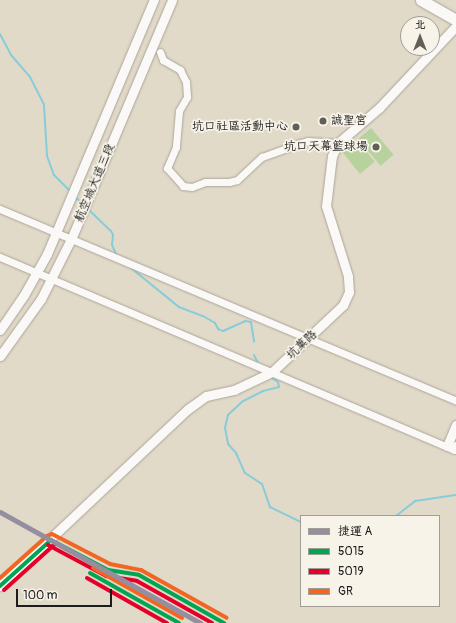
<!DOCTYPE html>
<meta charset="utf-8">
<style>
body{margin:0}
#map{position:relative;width:456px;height:623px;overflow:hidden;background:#e2dac8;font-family:Pangolin,"LXGW WenKai TC",sans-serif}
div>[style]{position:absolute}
.green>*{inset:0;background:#b8d29e;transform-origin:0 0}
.stream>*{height:2px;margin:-1px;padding:0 1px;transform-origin:1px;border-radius:1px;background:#88ccd9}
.roads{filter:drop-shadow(0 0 1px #aaa59a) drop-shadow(0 0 1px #aaa59a)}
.minor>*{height:7px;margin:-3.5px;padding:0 3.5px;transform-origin:3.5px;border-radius:3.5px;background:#fbf9f7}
.tertiary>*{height:9px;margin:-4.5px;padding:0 4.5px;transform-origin:4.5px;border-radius:4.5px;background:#fbf9f7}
.secondary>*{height:11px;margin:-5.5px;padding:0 5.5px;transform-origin:5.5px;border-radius:5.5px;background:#fbf9f7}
.bus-1>*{height:4px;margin:-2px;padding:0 2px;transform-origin:2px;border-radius:2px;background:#00a651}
.bus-2>*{height:4px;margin:-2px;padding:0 2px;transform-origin:2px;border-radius:2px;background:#e4002b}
.bus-3>*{height:4px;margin:-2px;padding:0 2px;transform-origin:2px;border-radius:2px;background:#f26522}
.metro-1>*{height:5px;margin:-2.5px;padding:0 2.5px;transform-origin:2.5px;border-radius:2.5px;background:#948fa0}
.dots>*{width:11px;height:11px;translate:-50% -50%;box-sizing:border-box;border:2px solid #f7f3e8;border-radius:50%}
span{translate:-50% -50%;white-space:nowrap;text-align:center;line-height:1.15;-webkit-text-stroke:3.5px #f7f3e8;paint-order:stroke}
.poi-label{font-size:12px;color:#1c1c1c}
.left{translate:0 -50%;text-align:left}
.right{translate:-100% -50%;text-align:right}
.street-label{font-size:12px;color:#1c1c1c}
.legend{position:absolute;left:300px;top:515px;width:140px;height:92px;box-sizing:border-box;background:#f7f3e8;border:1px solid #9f9d96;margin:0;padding:5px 7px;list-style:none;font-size:12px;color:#1c1c1c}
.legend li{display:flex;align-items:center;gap:8px;height:20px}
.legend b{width:20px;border:1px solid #9f9d96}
.north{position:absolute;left:400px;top:16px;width:40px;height:40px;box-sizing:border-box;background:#f7f3e8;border:1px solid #9f9d96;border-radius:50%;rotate:0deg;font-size:11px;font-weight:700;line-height:16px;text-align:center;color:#1c1c1c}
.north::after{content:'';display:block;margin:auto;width:14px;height:18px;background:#615e58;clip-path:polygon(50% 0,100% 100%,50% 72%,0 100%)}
.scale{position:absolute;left:16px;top:589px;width:96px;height:18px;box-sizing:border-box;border:2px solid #1c1c1c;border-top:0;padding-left:5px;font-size:12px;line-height:14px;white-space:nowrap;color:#1c1c1c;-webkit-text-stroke:3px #f7f3e8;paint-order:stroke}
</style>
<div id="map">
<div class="green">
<div style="left:371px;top:128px;width:35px;height:17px;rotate:50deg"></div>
<div style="left:357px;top:140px;width:28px;height:19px;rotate:51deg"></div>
</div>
<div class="stream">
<div style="left:0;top:34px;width:24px;rotate:62deg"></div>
<div style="left:11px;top:55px;width:29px;rotate:49deg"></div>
<div style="left:30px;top:77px;width:31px;rotate:63deg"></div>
<div style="left:44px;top:105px;width:51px;rotate:86.6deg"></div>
<div style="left:47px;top:156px;width:20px;rotate:70deg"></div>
<div style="left:54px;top:175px;width:23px;rotate:45deg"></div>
<div style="left:74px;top:196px;width:12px;rotate:42deg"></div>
<div style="left:87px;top:208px;width:33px;rotate:44deg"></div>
<div style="left:111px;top:231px;width:4px;rotate:63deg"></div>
<div style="left:113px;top:235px;width:10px;rotate:96deg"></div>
<div style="left:112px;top:245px;width:12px;rotate:66deg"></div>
<div style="left:131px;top:268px;width:62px;rotate:39.1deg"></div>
<div style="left:179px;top:307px;width:26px;rotate:21deg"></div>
<div style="left:203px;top:316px;width:14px;rotate:30deg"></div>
<div style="left:215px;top:323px;width:7px;rotate:63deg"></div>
<div style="left:218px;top:329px;width:5px;rotate:22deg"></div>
<div style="left:223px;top:331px;width:24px;rotate:-24deg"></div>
<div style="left:245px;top:321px;width:6px;rotate:9deg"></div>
<div style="left:251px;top:322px;width:20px;rotate:81deg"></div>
<div style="left:254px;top:355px;width:9px;rotate:63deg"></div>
<div style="left:269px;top:376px;width:11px;rotate:34deg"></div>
<div style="left:278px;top:382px;width:5px;rotate:79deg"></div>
<div style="left:279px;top:387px;width:16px;rotate:166deg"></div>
<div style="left:263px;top:391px;width:22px;rotate:153deg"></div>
<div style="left:243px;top:401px;width:21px;rotate:137deg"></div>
<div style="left:228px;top:415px;width:13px;rotate:103deg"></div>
<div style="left:225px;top:428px;width:16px;rotate:79deg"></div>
<div style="left:228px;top:444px;width:12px;rotate:48deg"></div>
<div style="left:236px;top:453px;width:22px;rotate:66deg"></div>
<div style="left:245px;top:473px;width:20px;rotate:33deg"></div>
<div style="left:262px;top:484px;width:24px;rotate:71deg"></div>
<div style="left:270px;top:507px;width:34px;rotate:26deg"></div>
<div style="left:396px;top:516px;width:24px;rotate:-38deg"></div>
<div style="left:415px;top:501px;width:41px;rotate:-8.3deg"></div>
</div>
<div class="roads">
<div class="minor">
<div style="left:160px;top:52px;width:9px;rotate:69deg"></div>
<div style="left:163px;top:60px;width:20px;rotate:30deg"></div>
<div style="left:180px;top:70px;width:13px;rotate:63deg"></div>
<div style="left:186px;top:82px;width:15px;rotate:86deg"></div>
<div style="left:187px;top:97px;width:16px;rotate:120deg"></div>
<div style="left:179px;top:111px;width:36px;rotate:95deg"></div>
<div style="left:176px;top:147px;width:23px;rotate:113deg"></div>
<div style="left:167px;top:168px;width:24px;rotate:48deg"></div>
<div style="left:183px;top:186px;width:9px;rotate:6deg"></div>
<div style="left:192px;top:187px;width:14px;rotate:-21deg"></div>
<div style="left:205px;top:182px;width:24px"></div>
<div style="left:229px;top:182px;width:8px;rotate:-14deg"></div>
<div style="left:237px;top:180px;width:34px;rotate:-43deg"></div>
<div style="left:262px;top:157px;width:37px;rotate:-20deg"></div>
<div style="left:297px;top:144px;width:11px;rotate:-15deg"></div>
<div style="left:308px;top:141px;width:30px;rotate:4deg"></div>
<div style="left:0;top:209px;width:495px;rotate:22.8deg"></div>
<div style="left:0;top:257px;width:490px;rotate:23deg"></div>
</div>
<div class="tertiary">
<div style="left:0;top:330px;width:42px;rotate:-55.6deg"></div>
<div style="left:24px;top:295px;width:47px;rotate:-60.7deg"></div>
<div style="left:47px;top:254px;width:276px;rotate:-67.2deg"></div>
<div style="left:0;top:356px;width:70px;rotate:-54.3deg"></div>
<div style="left:41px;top:299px;width:69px;rotate:-63.4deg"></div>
<div style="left:72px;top:237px;width:257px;rotate:-67.1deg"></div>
<div style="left:447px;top:446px;width:23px;rotate:-67deg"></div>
<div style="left:454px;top:449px;width:4px;rotate:-56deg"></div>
<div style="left:0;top:586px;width:258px;rotate:-43.3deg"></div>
<div style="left:188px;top:409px;width:22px;rotate:-36deg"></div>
<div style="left:206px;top:396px;width:29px;rotate:-12deg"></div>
<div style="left:234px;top:390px;width:42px;rotate:-25.3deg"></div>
<div style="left:272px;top:372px;width:98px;rotate:-43.3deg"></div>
<div style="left:343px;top:305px;width:14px;rotate:-65deg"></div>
<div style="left:349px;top:292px;width:16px;rotate:-94deg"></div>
<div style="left:348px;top:276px;width:73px;rotate:-107.4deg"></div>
<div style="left:326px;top:206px;width:50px;rotate:-83.2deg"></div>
<div style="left:332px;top:156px;width:14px;rotate:-65deg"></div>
<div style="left:338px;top:143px;width:54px;rotate:-40.5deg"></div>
<div style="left:379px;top:108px;width:112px;rotate:-46.8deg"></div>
</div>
<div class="secondary">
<div style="left:421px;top:0;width:40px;rotate:29.7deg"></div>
</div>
</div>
<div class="bus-1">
<div style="left:51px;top:540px;width:64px;rotate:27.8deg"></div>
<div style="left:108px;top:570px;width:31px;rotate:9deg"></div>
<div style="left:139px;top:575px;width:98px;rotate:29.5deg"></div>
<div style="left:90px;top:573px;width:102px;rotate:29.3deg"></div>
<div style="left:0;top:586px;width:69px;rotate:-42deg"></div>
</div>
<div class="bus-2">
<div style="left:48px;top:545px;width:66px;rotate:28.1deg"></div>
<div style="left:106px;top:576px;width:31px;rotate:9deg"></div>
<div style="left:137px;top:581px;width:86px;rotate:29.2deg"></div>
<div style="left:87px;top:578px;width:92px;rotate:29.4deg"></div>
<div style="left:4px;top:590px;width:69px;rotate:-42deg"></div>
</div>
<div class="bus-3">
<div style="left:93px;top:568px;width:102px;rotate:29.3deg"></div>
<div style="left:0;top:578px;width:63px;rotate:-41.8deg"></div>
<div style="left:47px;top:536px;width:5px;rotate:-22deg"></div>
<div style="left:52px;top:534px;width:65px;rotate:27.3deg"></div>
<div style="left:110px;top:564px;width:32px;rotate:11deg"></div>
<div style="left:141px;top:570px;width:98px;rotate:29.2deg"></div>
</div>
<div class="metro-1">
<div style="left:0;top:512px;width:229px;rotate:29deg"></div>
</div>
<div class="dots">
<div style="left:323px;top:121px;background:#615e58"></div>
<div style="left:296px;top:127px;background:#615e58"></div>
<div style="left:376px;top:147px;background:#615e58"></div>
</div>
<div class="poi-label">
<span class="left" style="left:331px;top:121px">誠聖宮</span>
<span class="right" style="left:288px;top:127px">坑口社區活動中心</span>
<span class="right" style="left:368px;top:147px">坑口天幕籃球場</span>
</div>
<div class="street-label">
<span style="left:95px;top:183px;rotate:-67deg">航空城大道三段</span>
<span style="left:302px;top:345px;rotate:-43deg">坑菓路</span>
</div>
<ul class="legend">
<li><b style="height:5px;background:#948fa0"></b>捷運 A</li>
<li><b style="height:5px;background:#00a651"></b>5015</li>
<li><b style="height:5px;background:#e4002b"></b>5019</li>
<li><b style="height:5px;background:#f26522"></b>GR</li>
</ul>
<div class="north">北</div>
<div class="scale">100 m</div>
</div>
